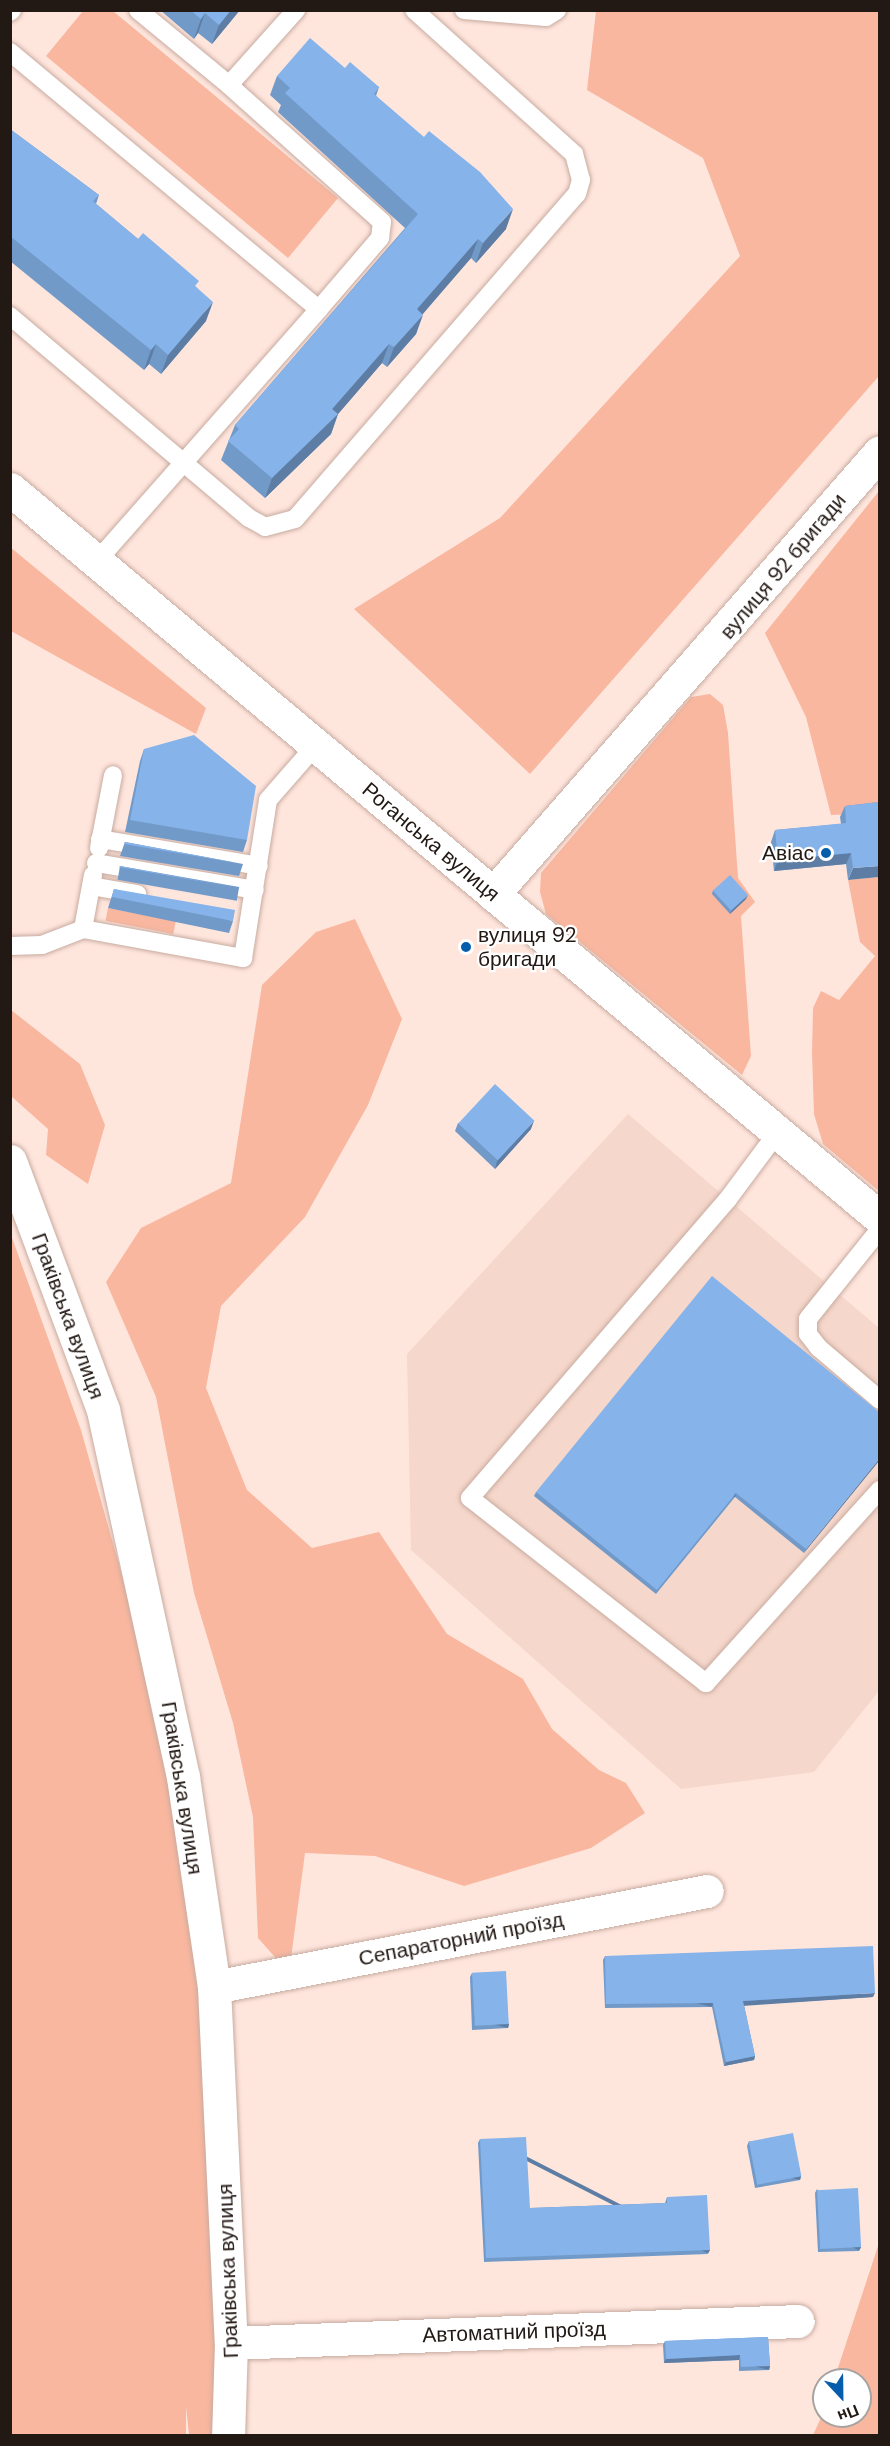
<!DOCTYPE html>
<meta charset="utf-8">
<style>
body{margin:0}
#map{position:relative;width:890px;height:2446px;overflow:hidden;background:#ffe6dd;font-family:"DM Sans",sans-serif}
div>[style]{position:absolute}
.built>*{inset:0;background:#f6d7cb}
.green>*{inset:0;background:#f9b79f;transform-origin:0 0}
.roads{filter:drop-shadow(0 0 2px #c8aba0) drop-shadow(0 0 2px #c8aba0)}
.service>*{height:18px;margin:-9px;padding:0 9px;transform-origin:9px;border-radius:9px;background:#fff}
.minor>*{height:33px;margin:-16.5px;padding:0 16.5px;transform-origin:16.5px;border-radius:16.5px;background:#fff}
.tertiary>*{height:33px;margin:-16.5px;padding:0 16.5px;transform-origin:16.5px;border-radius:16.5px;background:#fff}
.secondary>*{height:33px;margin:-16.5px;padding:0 16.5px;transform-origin:16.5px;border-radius:16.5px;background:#fff}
.wall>*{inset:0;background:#729ac9;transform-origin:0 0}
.shaded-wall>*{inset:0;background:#5d7da4;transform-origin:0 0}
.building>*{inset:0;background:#85b3ea;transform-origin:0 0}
.dots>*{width:16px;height:16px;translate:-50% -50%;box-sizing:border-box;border:3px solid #fff;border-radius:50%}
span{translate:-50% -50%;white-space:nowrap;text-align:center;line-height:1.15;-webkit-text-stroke:4.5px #fff;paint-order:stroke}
.street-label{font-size:21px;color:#221814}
.poi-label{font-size:21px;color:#221814}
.right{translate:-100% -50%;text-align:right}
.left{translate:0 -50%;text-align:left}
.frame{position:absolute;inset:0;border:12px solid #221814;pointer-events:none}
.north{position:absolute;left:812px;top:2368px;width:60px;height:60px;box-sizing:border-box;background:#fff;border:2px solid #a7a3a1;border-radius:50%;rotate:158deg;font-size:16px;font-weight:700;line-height:24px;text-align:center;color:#221814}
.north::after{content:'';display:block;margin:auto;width:21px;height:27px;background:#055dab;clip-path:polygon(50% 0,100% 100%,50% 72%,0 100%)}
</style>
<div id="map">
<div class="built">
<div style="clip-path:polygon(628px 1114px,879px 1328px,879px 1691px,814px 1772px,681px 1789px,411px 1550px,407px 1354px)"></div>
</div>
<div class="green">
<div style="clip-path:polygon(83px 11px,113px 11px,338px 198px,288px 258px,46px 56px)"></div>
<div style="clip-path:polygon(596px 11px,879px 11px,879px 376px,530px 774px,354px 609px,500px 518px,740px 256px,703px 158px,587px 90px)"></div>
<div style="clip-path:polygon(879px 491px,879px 825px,878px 813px,831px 815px,806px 717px,765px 633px)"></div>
<div style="clip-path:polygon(10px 547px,206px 708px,196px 734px,11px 631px)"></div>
<div style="clip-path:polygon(710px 694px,723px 705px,728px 733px,738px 878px,755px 902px,741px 916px,751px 1056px,742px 1075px,546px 914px,540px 892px,541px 873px,691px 697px)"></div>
<div style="clip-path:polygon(879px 877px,879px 1191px,823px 1144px,814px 1114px,812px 1053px,813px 1008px,821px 991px,839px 1000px,875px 956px,860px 942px,848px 880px)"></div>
<div style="left:108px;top:908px;width:69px;height:13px;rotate:11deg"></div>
<div style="clip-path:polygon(355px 919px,402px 1019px,368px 1105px,305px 1217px,221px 1306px,206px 1388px,247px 1490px,312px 1548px,379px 1532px,447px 1634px,523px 1679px,552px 1729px,599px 1770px,626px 1783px,645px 1813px,591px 1848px,464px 1886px,375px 1856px,305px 1853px,289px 1973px,258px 1938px,253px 1817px,233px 1723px,194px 1593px,156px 1397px,106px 1282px,141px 1228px,231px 1183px,262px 985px,316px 932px)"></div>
<div style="clip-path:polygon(11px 1010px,80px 1064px,105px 1125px,88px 1184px,46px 1155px,48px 1129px,11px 1096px)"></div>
<div style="clip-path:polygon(10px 1232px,81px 1430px,133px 1614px,178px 1829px,208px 2028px,222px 2435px,189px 2435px,186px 2406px,186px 2435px,11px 2435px)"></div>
<div style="clip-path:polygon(879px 2243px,879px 2435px,813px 2435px,824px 2411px,824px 2416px,860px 2416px,860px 2380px,834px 2380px)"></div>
</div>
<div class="roads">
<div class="service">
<div style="left:138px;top:10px;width:118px;rotate:39.5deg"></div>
<div style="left:229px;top:85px;width:101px;rotate:-48.2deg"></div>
<div style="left:464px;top:10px;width:82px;rotate:4.9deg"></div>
<div style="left:546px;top:17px;width:13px;rotate:-32deg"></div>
<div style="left:10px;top:12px;width:3px;rotate:-45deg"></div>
<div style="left:10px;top:52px;width:402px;rotate:39.8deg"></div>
<div style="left:319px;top:309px;width:94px;rotate:-49.3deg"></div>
<div style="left:380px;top:238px;width:16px;rotate:-83deg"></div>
<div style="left:382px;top:222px;width:205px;rotate:-138.2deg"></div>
<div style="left:10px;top:316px;width:313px;rotate:40.2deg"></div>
<div style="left:249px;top:518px;width:18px;rotate:29deg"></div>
<div style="left:265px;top:527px;width:31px;rotate:-15deg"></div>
<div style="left:295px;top:519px;width:430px;rotate:-49.1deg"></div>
<div style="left:577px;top:194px;width:15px;rotate:-74deg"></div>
<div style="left:581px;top:180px;width:27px;rotate:-105deg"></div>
<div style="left:574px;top:154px;width:215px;rotate:-138deg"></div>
<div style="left:96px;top:562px;width:337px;rotate:-48.6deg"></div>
<div style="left:100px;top:839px;width:161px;rotate:9.6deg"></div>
<div style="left:99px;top:848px;width:74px;rotate:-79.1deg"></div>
<div style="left:96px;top:863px;width:161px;rotate:9.6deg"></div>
<div style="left:91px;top:886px;width:47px;rotate:9.9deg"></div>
<div style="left:83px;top:929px;width:55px;rotate:-79.5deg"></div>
<div style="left:10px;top:946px;width:32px;rotate:-2deg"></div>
<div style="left:42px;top:945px;width:44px;rotate:-21.3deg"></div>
<div style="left:83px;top:929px;width:163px;rotate:10.3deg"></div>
<div style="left:243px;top:958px;width:160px;rotate:-81deg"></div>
<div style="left:268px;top:800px;width:73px;rotate:-48.9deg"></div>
<div style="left:777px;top:1133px;width:82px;rotate:126.6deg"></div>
<div style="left:728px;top:1199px;width:395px;rotate:130.8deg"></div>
<div style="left:470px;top:1498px;width:300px;rotate:38.1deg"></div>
<div style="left:706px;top:1683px;width:260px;rotate:-48deg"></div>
<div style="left:880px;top:1229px;width:115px;rotate:128.7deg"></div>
<div style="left:808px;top:1319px;width:15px;rotate:90deg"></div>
<div style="left:808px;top:1334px;width:18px;rotate:52deg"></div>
<div style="left:819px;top:1348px;width:80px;rotate:40.4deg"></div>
</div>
<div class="minor">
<div style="left:214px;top:1987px;width:502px;rotate:-11.02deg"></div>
<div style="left:231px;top:2343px;width:567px;rotate:-2.22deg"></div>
</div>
<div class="tertiary">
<div style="left:493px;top:894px;width:587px;rotate:-48.8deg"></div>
<div style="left:10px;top:1161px;width:266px;rotate:69.5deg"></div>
<div style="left:103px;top:1410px;width:376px;rotate:77.7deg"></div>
<div style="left:183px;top:1777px;width:212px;rotate:81.6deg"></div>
<div style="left:214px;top:1987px;width:356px;rotate:87.3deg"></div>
<div style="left:231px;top:2343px;width:93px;rotate:91.8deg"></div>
</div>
<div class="secondary">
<div style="left:10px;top:489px;width:1135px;rotate:39.96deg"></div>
</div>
</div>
<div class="wall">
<div style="clip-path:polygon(160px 10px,240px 10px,212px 44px,198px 33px,194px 39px)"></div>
<div style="clip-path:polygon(345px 68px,379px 87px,376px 96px,506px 229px,476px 263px,471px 258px,422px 314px,416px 334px,387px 367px,382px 363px,338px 414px,331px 434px,265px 498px,221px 460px,235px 425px,405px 228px,278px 112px,281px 105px,270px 95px,277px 76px)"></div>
<div style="clip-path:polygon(10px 129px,99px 195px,96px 204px,197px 288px,206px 321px,161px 374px,149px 364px,144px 370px,10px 261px)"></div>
<div style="clip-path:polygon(144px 749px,247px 840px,243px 852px,125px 832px,140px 761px)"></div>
<div style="clip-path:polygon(879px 802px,848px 880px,846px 864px,774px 871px,771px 842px,775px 830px,841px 824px,840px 817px,845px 806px)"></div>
<div style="clip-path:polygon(125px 842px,243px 864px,239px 876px,120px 856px)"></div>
<div style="left:120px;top:866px;width:121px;height:14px;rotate:10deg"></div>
<div style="clip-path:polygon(114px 889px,233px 921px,229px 933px,108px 908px)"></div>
<div style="clip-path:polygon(713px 890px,746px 899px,730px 914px,712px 894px)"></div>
<div style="clip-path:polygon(458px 1123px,531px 1129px,495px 1169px,455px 1131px)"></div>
<div style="clip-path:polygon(879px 1412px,804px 1553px,735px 1497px,656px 1594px,534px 1496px,536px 1492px)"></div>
<div style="clip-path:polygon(605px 1956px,873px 1997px,744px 2005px,755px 2056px,754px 2060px,724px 2066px,712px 2007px,605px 2008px,603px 1960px)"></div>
<div style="clip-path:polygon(472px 1973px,509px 2024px,508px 2028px,472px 2030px,470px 1977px)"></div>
<div style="clip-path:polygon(480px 2139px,530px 2208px,665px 2203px,667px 2197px,708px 2254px,484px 2262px,478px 2143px)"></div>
<div style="clip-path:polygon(749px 2141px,801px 2176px,800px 2180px,755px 2188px,747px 2146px)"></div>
<div style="clip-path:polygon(817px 2189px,861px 2247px,859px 2251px,818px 2252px,815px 2193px)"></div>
<div style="clip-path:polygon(768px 2337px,770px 2366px,769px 2370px,739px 2371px,739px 2360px,664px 2363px,663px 2345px,665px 2341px)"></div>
</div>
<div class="shaded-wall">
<div style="clip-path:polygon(231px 10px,240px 10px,212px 44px,219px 25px)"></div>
<div style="clip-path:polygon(205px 13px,198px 33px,194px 39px,201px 19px)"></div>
<div style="clip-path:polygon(513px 209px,506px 229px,476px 263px,483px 243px)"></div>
<div style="clip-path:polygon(478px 239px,471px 258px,410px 329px,417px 309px)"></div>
<div style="clip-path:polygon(213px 302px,206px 321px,161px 374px,168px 355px)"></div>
<div style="clip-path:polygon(423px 315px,416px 334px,387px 367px,394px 347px)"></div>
<div style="clip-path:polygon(156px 344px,149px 364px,144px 370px,151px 350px)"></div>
<div style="clip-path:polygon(389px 344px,382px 363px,332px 421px,338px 414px,331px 434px,265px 498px,272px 478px)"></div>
<div style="clip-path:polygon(851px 853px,846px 864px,774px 871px,778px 860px)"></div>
<div style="clip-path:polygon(879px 866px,879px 877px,848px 880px,853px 868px)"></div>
<div style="clip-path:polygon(748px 895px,746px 899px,730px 914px,732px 910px)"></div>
<div style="clip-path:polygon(534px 1121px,531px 1129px,495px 1169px,497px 1161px)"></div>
<div style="clip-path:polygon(879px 1459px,879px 1461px,804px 1553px,806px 1549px)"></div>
<div style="left:736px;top:1493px;width:4px;height:125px;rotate:104deg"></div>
<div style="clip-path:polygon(875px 1993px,873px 1997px,742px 2006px,743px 2001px)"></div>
<div style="left:713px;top:2003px;width:4px;height:107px;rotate:104deg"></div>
<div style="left:509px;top:2024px;width:4px;height:35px;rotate:104deg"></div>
<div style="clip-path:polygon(755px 2056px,754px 2060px,724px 2066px,726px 2062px)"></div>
<div style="left:801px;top:2176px;width:4px;height:46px;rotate:104deg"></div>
<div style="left:861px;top:2247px;width:4px;height:42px;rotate:117deg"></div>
<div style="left:710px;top:2250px;width:4px;height:224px;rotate:117deg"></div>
<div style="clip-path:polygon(740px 2355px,739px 2360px,664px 2363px,666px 2359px)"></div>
<div style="left:770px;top:2366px;width:4px;height:29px;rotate:104deg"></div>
</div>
<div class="building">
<div style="clip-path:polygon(190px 10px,231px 10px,219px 25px,205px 13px,201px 19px)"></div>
<div style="clip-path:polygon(310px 38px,345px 68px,350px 62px,379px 87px,374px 94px,424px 137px,429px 131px,480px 172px,513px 209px,483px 243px,478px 239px,417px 309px,423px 315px,394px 347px,389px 344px,332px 409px,338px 414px,272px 478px,228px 441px,239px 429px,235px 425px,418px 214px,285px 93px,290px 88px,277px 76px)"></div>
<div style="clip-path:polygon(10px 129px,99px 195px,93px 201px,138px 239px,143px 233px,199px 281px,195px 286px,213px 302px,168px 355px,156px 344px,151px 350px,10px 236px)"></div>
<div style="clip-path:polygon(194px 735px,256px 786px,247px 840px,130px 820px,144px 749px)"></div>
<div style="clip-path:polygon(879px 802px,879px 866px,853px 868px,851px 853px,778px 860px,775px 830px,846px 823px,845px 806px)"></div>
<div style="clip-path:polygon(125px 842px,243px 864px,124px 844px)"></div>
<div style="clip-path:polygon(120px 866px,239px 888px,119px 867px)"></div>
<div style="left:730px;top:875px;width:27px;height:23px;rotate:48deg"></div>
<div style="clip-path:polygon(114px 889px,235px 910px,233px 921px,112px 897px)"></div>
<div style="left:495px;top:1084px;width:54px;height:54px;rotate:43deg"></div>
<div style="clip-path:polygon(712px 1276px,879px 1412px,879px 1459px,806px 1549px,736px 1493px,657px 1590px,536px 1492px)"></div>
<div style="clip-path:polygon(873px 1946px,875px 1993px,743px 2001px,755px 2056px,726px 2062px,713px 2003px,606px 2004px,605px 1956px)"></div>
<div style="left:506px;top:1971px;width:53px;height:34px;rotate:87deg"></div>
<div style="left:793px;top:2133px;width:44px;height:45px;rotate:79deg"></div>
<div style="clip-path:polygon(526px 2137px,530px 2208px,667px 2203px,667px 2197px,707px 2195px,710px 2250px,486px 2258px,480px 2139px)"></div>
<div style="left:858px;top:2188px;width:59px;height:41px;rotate:87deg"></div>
<div style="clip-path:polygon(768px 2337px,770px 2366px,741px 2367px,740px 2355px,666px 2359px,665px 2341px)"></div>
</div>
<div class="dots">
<div style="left:826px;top:853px;background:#055dab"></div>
<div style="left:466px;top:947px;background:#055dab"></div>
</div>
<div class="street-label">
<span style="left:783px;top:566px;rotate:-50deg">вулиця 92 бригади</span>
<span style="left:431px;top:842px;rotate:40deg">Роганська вулиця</span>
<span style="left:68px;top:1316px;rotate:70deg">Граківська вулиця</span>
<span style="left:182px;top:1788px;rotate:81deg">Граківська вулиця</span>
<span style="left:461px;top:1939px;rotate:-11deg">Сепараторний проїзд</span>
<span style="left:228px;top:2271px;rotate:-92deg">Граківська вулиця</span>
<span style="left:514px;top:2332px;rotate:-2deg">Автоматний проїзд</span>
</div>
<div class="poi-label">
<span class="right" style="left:814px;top:853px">Авіас</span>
<span class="left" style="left:478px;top:947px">вулиця 92<br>бригади</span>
</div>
<div class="frame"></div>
<div class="north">Пн</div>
</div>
